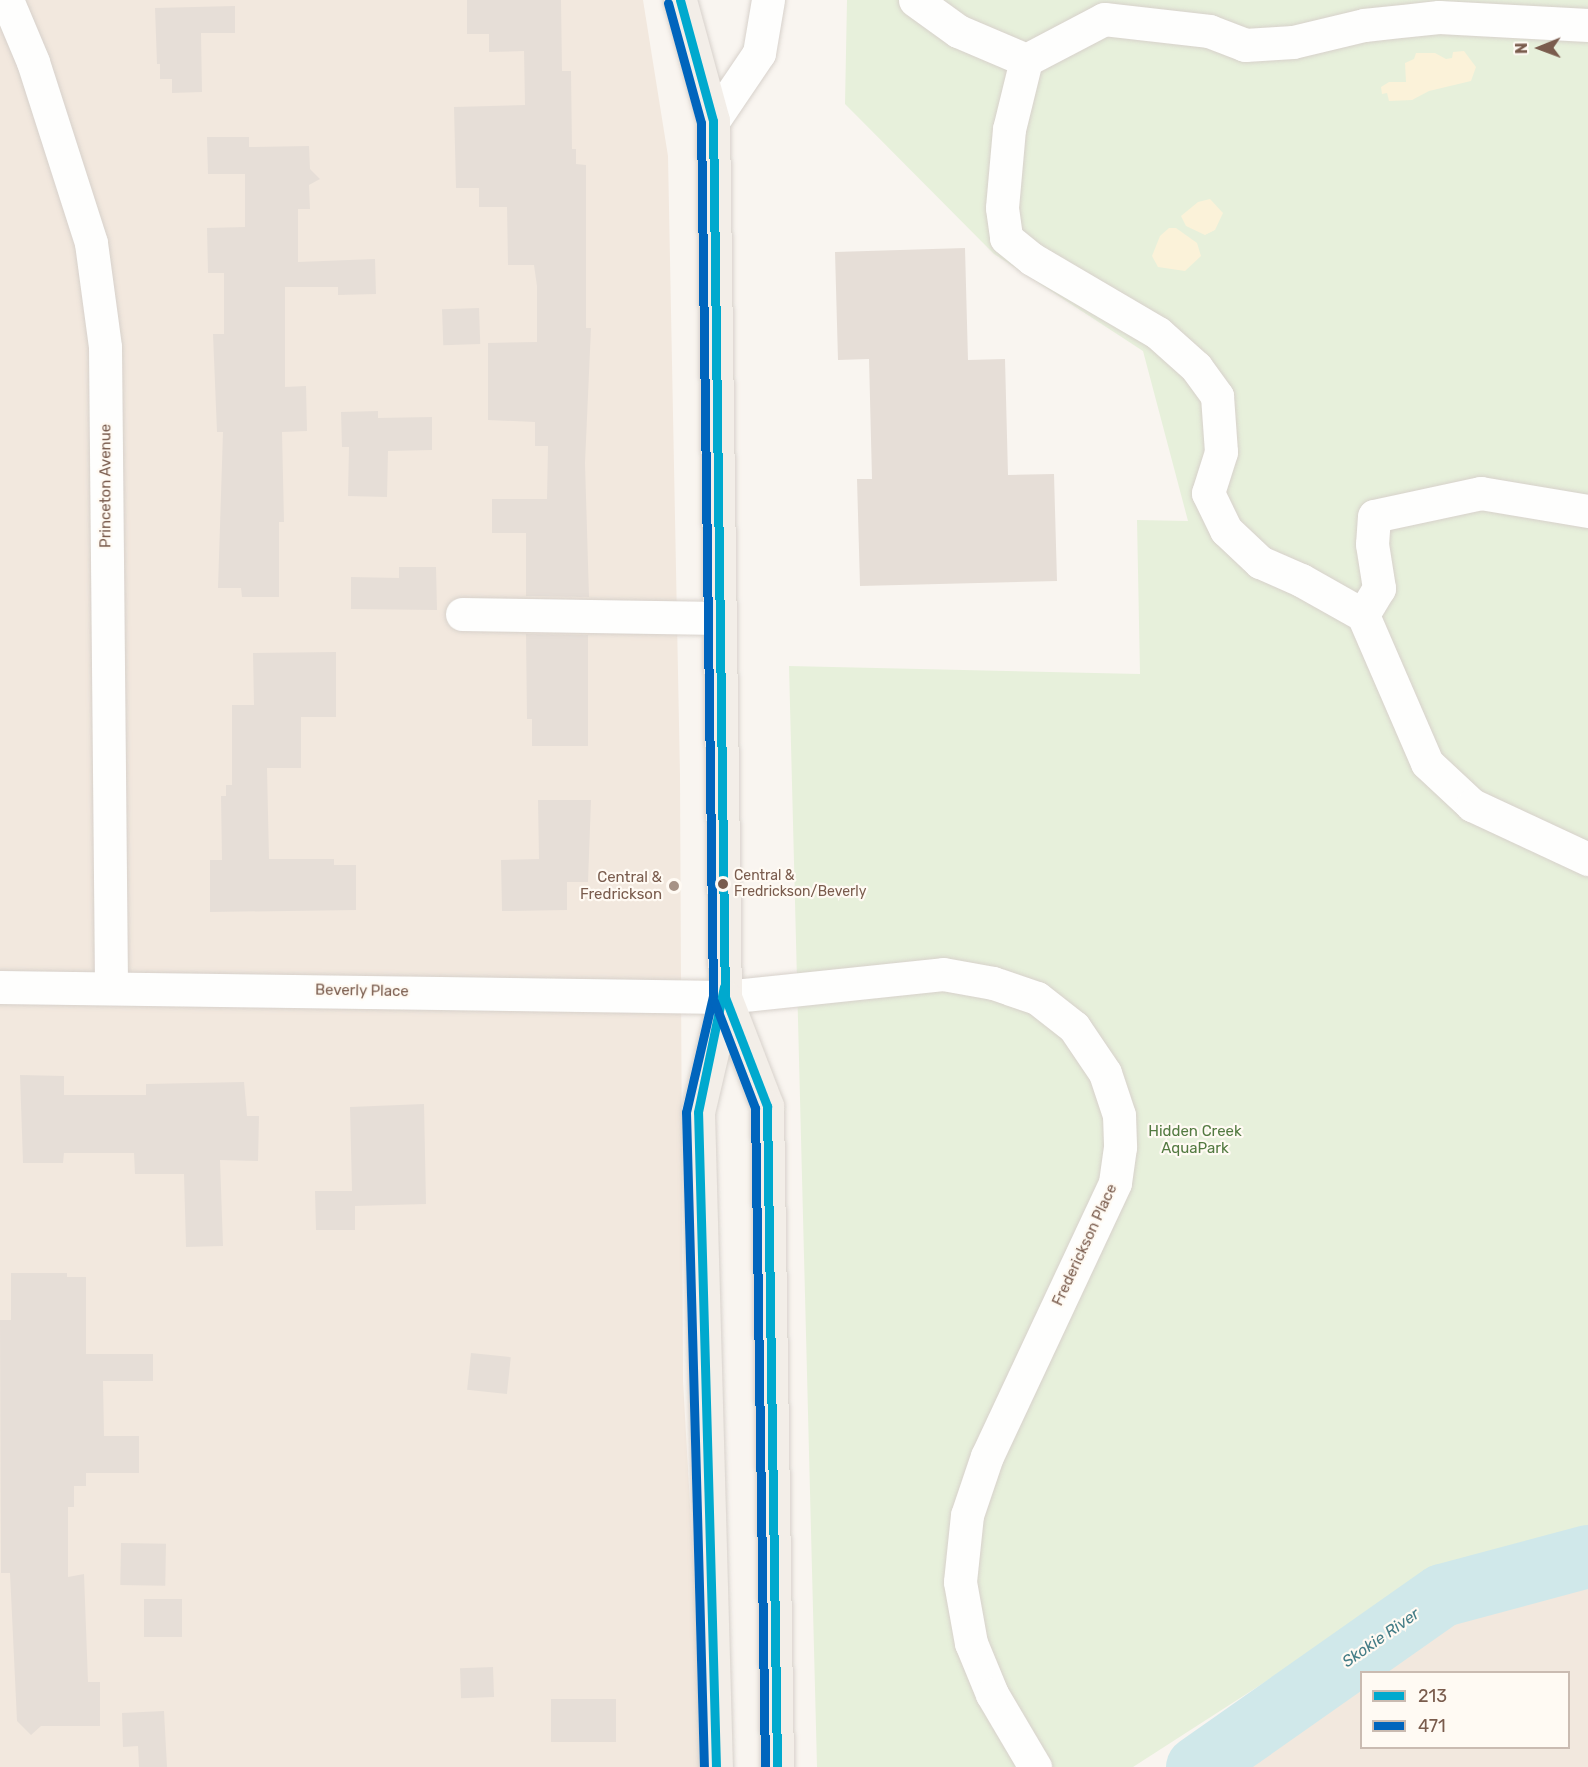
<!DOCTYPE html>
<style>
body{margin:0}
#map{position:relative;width:1588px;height:1767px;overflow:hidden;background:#f9f5f0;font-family:Rubik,sans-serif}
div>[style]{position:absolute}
.residential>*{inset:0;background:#f2e8de}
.green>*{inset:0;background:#e7f0db}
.sand>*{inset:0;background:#fbf2d9}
.river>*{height:63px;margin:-31.5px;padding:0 31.5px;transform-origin:31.5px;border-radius:31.5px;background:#d0e8ea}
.building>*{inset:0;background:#e6ded7;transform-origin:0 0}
.roads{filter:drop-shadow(0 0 2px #d7d1cb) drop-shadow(0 0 2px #d7d1cb)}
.minor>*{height:33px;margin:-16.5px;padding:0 16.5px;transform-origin:16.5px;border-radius:16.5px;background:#fefefd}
.major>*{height:33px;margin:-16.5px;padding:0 16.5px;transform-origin:16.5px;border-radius:16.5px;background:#f3eee8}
.bus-1>*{height:9px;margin:-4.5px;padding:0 4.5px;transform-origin:4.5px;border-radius:4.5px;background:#00a9ce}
.bus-2>*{height:9px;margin:-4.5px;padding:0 4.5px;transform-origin:4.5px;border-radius:4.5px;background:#0065bd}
.dots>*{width:16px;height:16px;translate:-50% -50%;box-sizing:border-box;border:3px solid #fffaf3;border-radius:50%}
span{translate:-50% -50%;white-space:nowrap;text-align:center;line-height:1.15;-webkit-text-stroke:4.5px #fffaf3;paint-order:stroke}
.bus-label{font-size:14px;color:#7a5c4d}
.left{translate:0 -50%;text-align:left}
.street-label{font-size:15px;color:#7a5c4d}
.poi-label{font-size:15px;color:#7a5c4d}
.right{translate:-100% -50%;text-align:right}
.park-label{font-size:15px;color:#537a41}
.water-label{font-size:16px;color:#437c86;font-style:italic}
.legend{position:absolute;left:1360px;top:1671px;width:210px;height:78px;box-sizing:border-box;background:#fffaf3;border:2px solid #cabbb1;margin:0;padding:8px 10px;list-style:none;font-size:18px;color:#7a5c4d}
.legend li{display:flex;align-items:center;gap:12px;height:30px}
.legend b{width:30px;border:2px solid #cabbb1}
.north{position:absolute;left:1510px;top:18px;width:60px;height:60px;-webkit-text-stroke:4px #fffaf3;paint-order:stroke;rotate:269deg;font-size:16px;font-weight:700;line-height:24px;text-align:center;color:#7a5c4d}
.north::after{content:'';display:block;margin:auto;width:21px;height:27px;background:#7a5c4d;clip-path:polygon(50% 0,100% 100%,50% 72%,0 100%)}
</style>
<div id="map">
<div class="residential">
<div style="clip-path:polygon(0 0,643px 0,668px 156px,680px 775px,683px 1381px,705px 1767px,0 1767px)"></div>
<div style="clip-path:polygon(1588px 1584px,1588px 1767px,1248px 1767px,1361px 1687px,1362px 1748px,1568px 1748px,1568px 1672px,1382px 1672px,1454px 1622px)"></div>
</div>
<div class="green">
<div style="clip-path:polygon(847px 0,1588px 0,1588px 1528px,1436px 1572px,1133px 1767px,817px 1767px,789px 666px,1140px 674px,1137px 520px,1188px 521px,1143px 351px,994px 254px,845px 104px)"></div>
</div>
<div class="sand">
<div style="clip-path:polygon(1464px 51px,1476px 67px,1471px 81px,1429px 91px,1412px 100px,1389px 101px,1387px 93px,1382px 94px,1381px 87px,1389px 82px,1406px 82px,1405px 63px,1414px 59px,1416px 53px,1435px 53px,1446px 59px,1452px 58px,1453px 52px)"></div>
<div style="clip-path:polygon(1210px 199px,1223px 213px,1215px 230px,1205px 235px,1186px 226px,1181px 216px,1198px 202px)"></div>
<div style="clip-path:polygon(1169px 228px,1176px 228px,1197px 243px,1201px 256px,1185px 271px,1158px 267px,1152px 256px,1160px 236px)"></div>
</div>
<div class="river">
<div style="left:1197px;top:1767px;width:299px;rotate:-35.1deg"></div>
<div style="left:1442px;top:1595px;width:151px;rotate:-15deg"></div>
</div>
<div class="building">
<div style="clip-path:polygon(467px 0,561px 0,562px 71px,571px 71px,572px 149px,576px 149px,576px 164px,586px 165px,586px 328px,591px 328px,585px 463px,589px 597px,526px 596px,526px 533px,492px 533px,492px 499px,547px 499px,548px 446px,535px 446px,535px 422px,488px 420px,488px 343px,537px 342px,537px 286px,534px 265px,508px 265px,507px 207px,479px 207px,479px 188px,456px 188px,454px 107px,525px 105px,524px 51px,489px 52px,489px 34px,467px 34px)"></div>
<div style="clip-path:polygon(235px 6px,235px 33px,201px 33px,202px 92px,172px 93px,172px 79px,160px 79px,160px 64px,157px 64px,155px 8px)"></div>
<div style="clip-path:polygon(207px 137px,249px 137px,249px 147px,309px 146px,310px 169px,320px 179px,309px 185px,310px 209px,298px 209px,298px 262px,375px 259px,376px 294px,338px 295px,338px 287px,285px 287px,285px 387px,306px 386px,307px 431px,282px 432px,284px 522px,279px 522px,279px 597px,242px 597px,241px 588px,218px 588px,223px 432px,217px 432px,213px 334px,224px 334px,224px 273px,208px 273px,207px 228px,245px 227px,245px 174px,208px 174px)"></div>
<div style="clip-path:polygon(965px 248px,968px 360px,1005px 359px,1008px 475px,1054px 474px,1057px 581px,860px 586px,857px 479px,872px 479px,869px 359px,838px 360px,835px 252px)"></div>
<div style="left:479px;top:308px;width:36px;height:37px;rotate:88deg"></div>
<div style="clip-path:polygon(378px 411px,378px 418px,432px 417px,432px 450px,388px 451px,387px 497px,348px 496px,349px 447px,342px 447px,341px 412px)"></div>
<div style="clip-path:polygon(399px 567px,436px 567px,437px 610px,351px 609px,351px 577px,399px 578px)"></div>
<div style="clip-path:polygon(526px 634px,588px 635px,588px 746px,532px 746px,532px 719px,527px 719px)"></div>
<div style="clip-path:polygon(336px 652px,336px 717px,301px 717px,301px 768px,267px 768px,269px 859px,334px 859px,334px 865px,356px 865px,356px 910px,210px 912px,210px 860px,222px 860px,221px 796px,226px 796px,226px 785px,232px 785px,232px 705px,254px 705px,253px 653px)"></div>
<div style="clip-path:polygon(538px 800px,591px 800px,588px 882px,567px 882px,567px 910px,502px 911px,501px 860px,539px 859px)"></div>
<div style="clip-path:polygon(20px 1075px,64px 1076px,64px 1095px,146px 1095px,146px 1084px,244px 1082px,247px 1116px,259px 1116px,258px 1161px,220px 1160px,223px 1246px,186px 1247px,184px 1174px,135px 1174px,134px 1153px,64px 1153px,63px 1163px,23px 1163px)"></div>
<div style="clip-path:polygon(424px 1104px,426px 1204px,355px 1206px,355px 1230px,316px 1230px,315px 1191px,352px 1191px,350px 1107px)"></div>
<div style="clip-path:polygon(11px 1273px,67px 1273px,67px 1277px,86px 1277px,86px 1354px,153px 1354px,153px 1381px,103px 1381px,104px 1436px,139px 1436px,139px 1473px,86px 1473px,86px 1486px,74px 1486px,74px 1507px,68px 1507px,68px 1577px,84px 1574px,88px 1682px,100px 1682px,100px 1726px,41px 1726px,31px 1735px,17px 1721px,10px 1573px,1px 1573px,0 1320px,11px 1320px)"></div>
<div style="left:471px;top:1353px;width:40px;height:37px;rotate:6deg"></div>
<div style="left:121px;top:1543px;width:45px;height:42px;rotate:1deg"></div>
<div style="left:182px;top:1599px;width:38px;height:38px;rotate:90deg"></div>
<div style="left:493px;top:1667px;width:30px;height:33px;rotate:88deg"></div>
<div style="left:551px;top:1699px;width:65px;height:43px"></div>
<div style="clip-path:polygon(164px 1711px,167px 1767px,139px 1767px,138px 1746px,123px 1747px,122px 1713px)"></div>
</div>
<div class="roads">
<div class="minor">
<div style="left:7px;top:0;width:67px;rotate:67.2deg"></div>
<div style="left:33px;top:62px;width:190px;rotate:72.2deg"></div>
<div style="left:91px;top:243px;width:105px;rotate:82.3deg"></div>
<div style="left:105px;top:347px;width:640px;rotate:89.46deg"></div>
<div style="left:915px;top:0;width:53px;rotate:35.8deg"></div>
<div style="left:958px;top:31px;width:74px;rotate:23.1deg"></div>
<div style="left:1026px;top:60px;width:88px;rotate:-27.7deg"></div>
<div style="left:1104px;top:19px;width:106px;rotate:6.5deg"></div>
<div style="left:1209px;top:31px;width:39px;rotate:21deg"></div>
<div style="left:1245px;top:45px;width:48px;rotate:-3.6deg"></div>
<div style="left:1293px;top:42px;width:73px;rotate:-13.5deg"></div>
<div style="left:1364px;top:25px;width:75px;rotate:-6.1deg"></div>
<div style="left:1439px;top:17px;width:149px;rotate:3.1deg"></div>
<div style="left:1026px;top:60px;width:71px;rotate:103.8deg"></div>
<div style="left:1009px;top:129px;width:79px;rotate:95.1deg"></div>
<div style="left:1002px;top:208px;width:30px;rotate:82deg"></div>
<div style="left:1006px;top:238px;width:33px;rotate:39deg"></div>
<div style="left:1032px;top:259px;width:146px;rotate:30.4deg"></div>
<div style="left:1158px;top:333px;width:51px;rotate:41.8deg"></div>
<div style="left:1196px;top:367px;width:36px;rotate:54deg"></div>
<div style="left:1217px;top:396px;width:56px;rotate:85.9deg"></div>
<div style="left:1221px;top:452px;width:43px;rotate:107.6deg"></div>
<div style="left:1208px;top:493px;width:41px;rotate:64.1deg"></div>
<div style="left:1226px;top:530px;width:47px;rotate:43.3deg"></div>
<div style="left:1260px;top:562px;width:45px;rotate:23.7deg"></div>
<div style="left:1301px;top:580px;width:71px;rotate:29.4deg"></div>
<div style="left:713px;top:121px;width:82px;rotate:-55.9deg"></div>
<div style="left:759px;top:53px;width:54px;rotate:-80.4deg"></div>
<div style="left:1588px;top:511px;width:109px;rotate:-170.5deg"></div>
<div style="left:1481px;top:493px;width:109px;rotate:167.9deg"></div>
<div style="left:1374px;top:516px;width:28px;rotate:94deg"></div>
<div style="left:1372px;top:544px;width:45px;rotate:81deg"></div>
<div style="left:1379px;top:588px;width:31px;rotate:121deg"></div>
<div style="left:1363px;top:615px;width:161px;rotate:66.6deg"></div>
<div style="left:1427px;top:763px;width:62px;rotate:43deg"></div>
<div style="left:1472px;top:805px;width:128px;rotate:25deg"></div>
<div style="left:462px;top:614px;width:258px;rotate:0.9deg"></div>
<div style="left:0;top:987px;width:725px;rotate:0.79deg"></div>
<div style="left:725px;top:997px;width:219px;rotate:-6deg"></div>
<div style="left:943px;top:974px;width:51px;rotate:10.2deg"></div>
<div style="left:993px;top:983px;width:46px;rotate:18.8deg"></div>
<div style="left:1037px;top:998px;width:47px;rotate:38.1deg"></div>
<div style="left:1074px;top:1027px;width:55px;rotate:56deg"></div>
<div style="left:1105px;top:1073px;width:44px;rotate:71.6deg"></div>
<div style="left:1119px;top:1115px;width:32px;rotate:88deg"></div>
<div style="left:1120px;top:1147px;width:36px;rotate:98deg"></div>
<div style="left:1115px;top:1183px;width:302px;rotate:115.1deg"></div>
<div style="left:987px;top:1456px;width:62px;rotate:108.7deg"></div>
<div style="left:967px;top:1515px;width:67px;rotate:96deg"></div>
<div style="left:960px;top:1582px;width:62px;rotate:79.8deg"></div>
<div style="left:971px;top:1643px;width:55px;rotate:67.6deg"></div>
<div style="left:992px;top:1694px;width:85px;rotate:59.5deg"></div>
</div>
<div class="major">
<div style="left:680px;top:0;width:125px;rotate:74.7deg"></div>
<div style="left:713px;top:121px;width:876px;rotate:89.22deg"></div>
<div style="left:725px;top:997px;width:118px;rotate:103.2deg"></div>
<div style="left:698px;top:1112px;width:655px;rotate:88.43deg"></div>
<div style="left:725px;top:997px;width:117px;rotate:68.9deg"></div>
<div style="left:767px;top:1106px;width:661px;rotate:89.13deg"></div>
</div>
</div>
<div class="bus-1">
<div style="left:680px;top:0;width:125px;rotate:74.7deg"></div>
<div style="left:713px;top:121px;width:876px;rotate:89.22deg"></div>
<div style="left:725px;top:997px;width:117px;rotate:68.9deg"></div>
<div style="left:767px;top:1106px;width:661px;rotate:89.13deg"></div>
<div style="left:716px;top:1767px;width:655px;rotate:-91.57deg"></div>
<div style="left:698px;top:1112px;width:128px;rotate:-78.3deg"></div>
</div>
<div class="bus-2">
<div style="left:668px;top:3px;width:124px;rotate:74.6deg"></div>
<div style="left:701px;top:123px;width:873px;rotate:89.21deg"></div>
<div style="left:713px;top:996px;width:119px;rotate:103.1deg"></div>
<div style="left:686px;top:1112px;width:655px;rotate:88.43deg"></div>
<div style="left:714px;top:1001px;width:115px;rotate:69deg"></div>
<div style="left:755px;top:1108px;width:659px;rotate:89.13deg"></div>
</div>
<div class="dots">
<div style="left:723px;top:884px;background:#7a5c4d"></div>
<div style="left:674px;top:886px;background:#a69286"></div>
</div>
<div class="bus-label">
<span class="left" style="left:734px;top:884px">Central &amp;<br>Fredrickson/Beverly</span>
</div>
<div class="street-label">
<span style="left:106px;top:486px;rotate:-90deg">Princeton Avenue</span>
<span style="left:362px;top:991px;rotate:1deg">Beverly Place</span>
<span style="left:1085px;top:1245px;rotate:-65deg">Frederickson Place</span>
</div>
<div class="poi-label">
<span class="right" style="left:662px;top:886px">Central &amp;<br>Fredrickson</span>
</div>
<div class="park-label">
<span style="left:1195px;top:1140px">Hidden Creek<br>AquaPark</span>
</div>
<div class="water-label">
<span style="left:1381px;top:1638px;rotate:-35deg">Skokie River</span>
</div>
<ul class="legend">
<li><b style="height:8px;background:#00a9ce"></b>213</li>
<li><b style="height:8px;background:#0065bd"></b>471</li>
</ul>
<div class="north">N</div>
</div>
